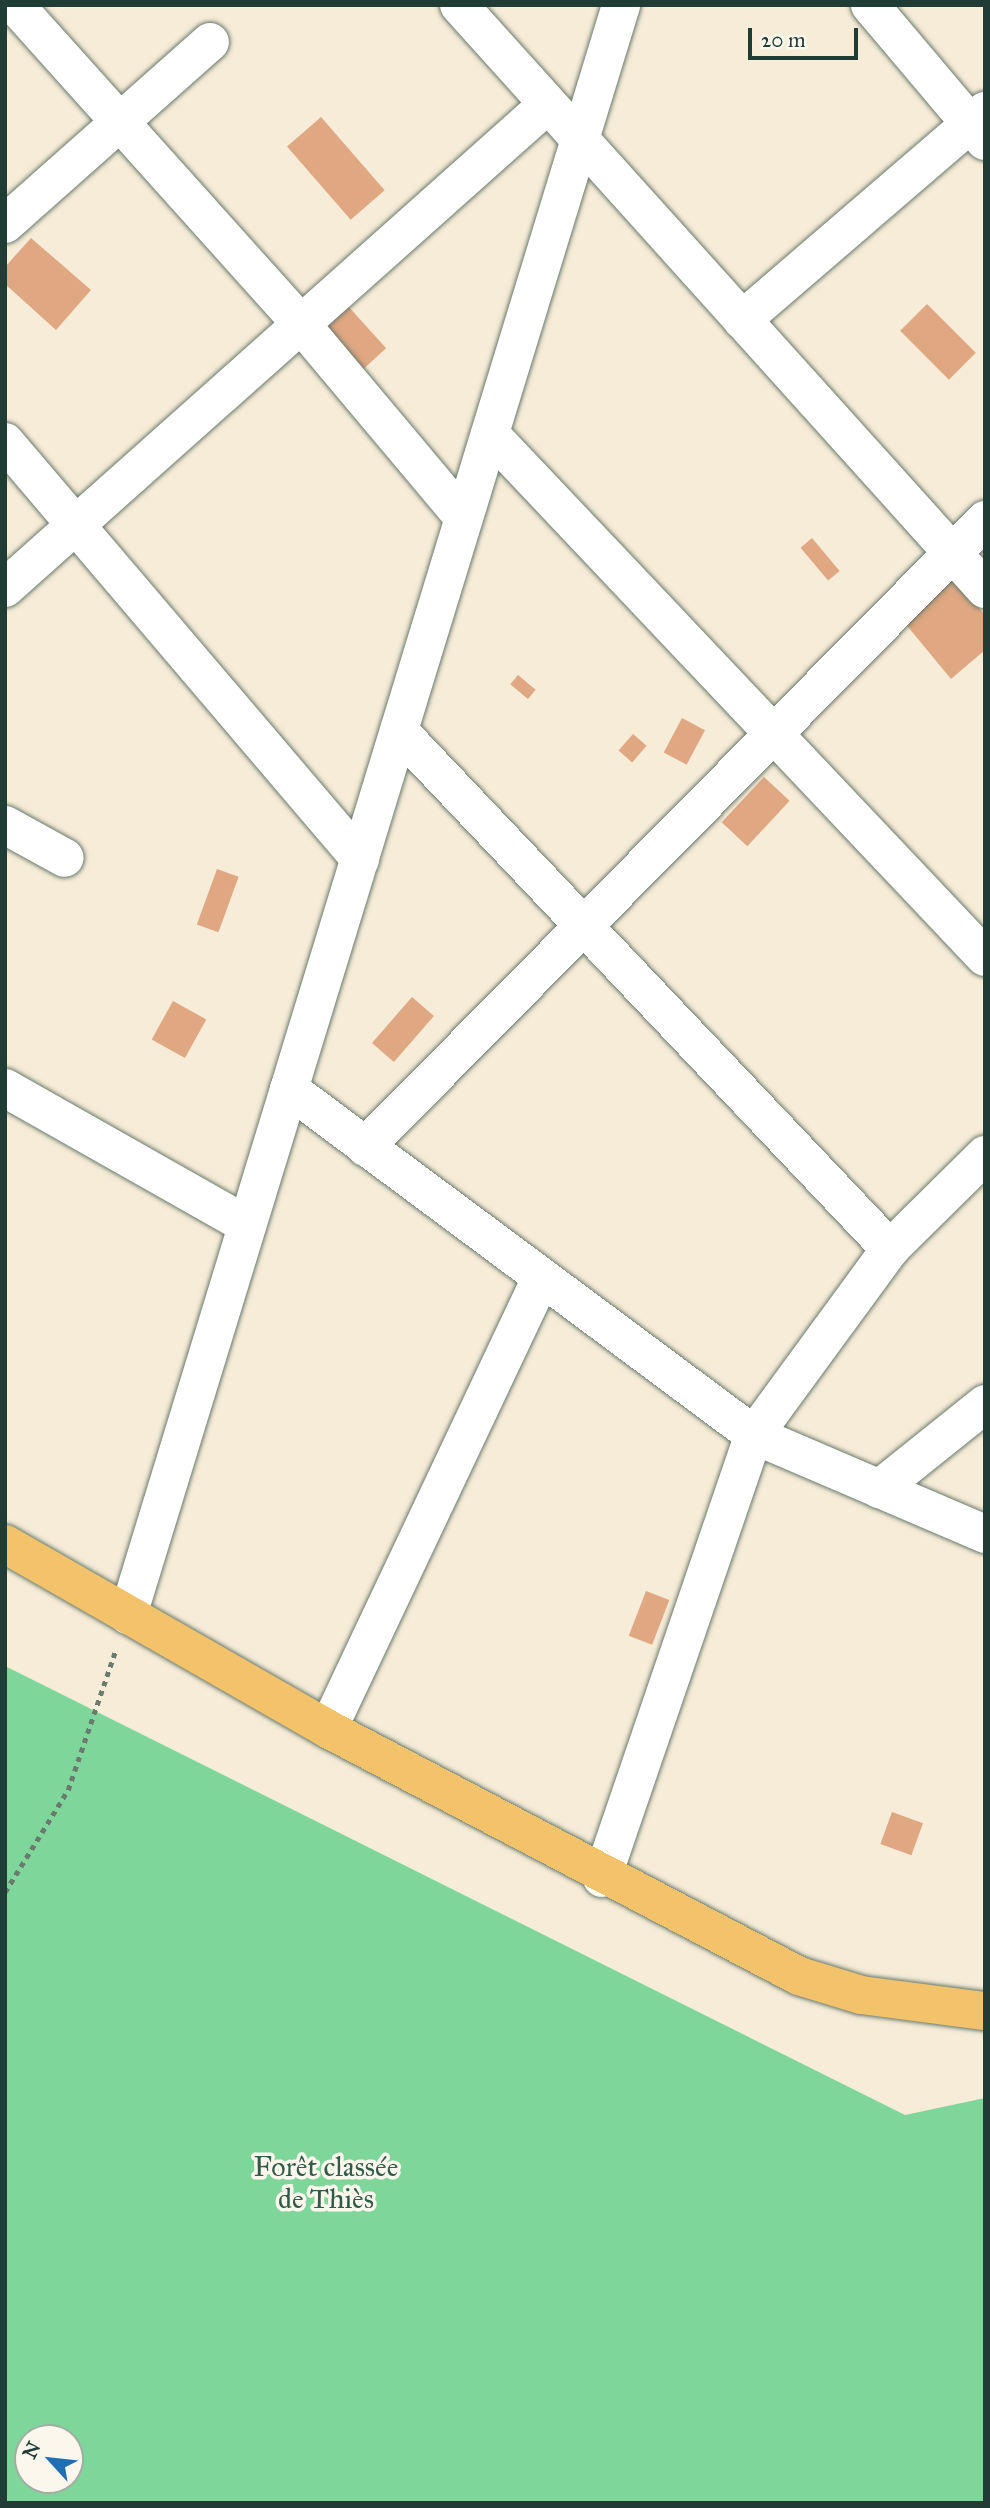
<!DOCTYPE html>
<meta charset="utf-8">
<style>
body{margin:0}
#map{position:relative;width:990px;height:2508px;overflow:hidden;background:#f6ecd7;font-family:"IM FELL Great Primer",serif}
div>[style]{position:absolute}
.green>*{inset:0;background:#7ed69b}
.building>*{inset:0;background:#dfa782;transform-origin:0 0}
.path>*{height:4.5px;margin-top:-2.25px;transform-origin:0;background:repeating-linear-gradient(90deg,#6a7a6d 0 5px,transparent 0 10px)}
.roads{filter:drop-shadow(0 0 2px #6a7a6d) drop-shadow(0 0 2px #6a7a6d)}
.minor>*{height:38px;margin:-19px;padding:0 19px;transform-origin:19px;border-radius:19px;background:#fff}
.major>*{height:38px;margin:-19px;padding:0 19px;transform-origin:19px;border-radius:19px;background:#f2c36a}
span{translate:-50% -50%;white-space:nowrap;text-align:center;line-height:1.15;-webkit-text-stroke:7px #fbf7ec;paint-order:stroke}
.park-label{font-size:28px;color:#325c49}
.frame{position:absolute;inset:0;border:7px solid #1f3d34;pointer-events:none}
.north{position:absolute;left:14px;top:2424px;width:70px;height:70px;box-sizing:border-box;background:#fbf7ec;border:2px solid #a3ada2;border-radius:50%;rotate:297deg;font-size:19px;font-weight:700;line-height:28px;text-align:center;color:#1f3d34}
.north::after{content:'';display:block;margin:auto;width:24px;height:32px;background:#1f6fb2;clip-path:polygon(50% 0,100% 100%,50% 72%,0 100%)}
.scale{position:absolute;left:748px;top:28px;width:110px;height:32px;box-sizing:border-box;border:4px solid #1f3d34;border-top:0;padding-left:9px;font-size:21px;line-height:24px;white-space:nowrap;color:#1f3d34;-webkit-text-stroke:5px #fbf7ec;paint-order:stroke}
</style>
<div id="map">
<div class="green">
<div style="clip-path:polygon(evenodd,5px 1666px,905px 2115px,985px 2098px,985px 2503px,5px 2503px,5px 1666px,28px 2438px,70px 2438px,70px 2480px,28px 2480px,28px 2438px)"></div>
</div>
<div class="building">
<div style="left:321px;top:117px;width:97px;height:45px;rotate:49deg"></div>
<div style="clip-path:polygon(31px 238px,91px 290px,56px 330px,5px 284px,5px 267px)"></div>
<div style="left:927px;top:304px;width:69px;height:38px;rotate:45deg"></div>
<div style="left:348px;top:306px;width:57px;height:33px;rotate:48deg"></div>
<div style="left:812px;top:538px;width:43px;height:15px;rotate:50deg"></div>
<div style="clip-path:polygon(950px 573px,985px 615px,985px 650px,951px 679px,899px 616px)"></div>
<div style="left:518px;top:675px;width:23px;height:12px;rotate:40deg"></div>
<div style="left:682px;top:718px;width:26px;height:39px;rotate:28deg"></div>
<div style="left:633px;top:734px;width:18px;height:22px;rotate:41deg"></div>
<div style="left:764px;top:777px;width:35px;height:62px;rotate:43deg"></div>
<div style="left:217px;top:869px;width:23px;height:59px;rotate:20deg"></div>
<div style="left:412px;top:997px;width:29px;height:61px;rotate:41deg"></div>
<div style="left:173px;top:1001px;width:38px;height:44px;rotate:29deg"></div>
<div style="left:646px;top:1591px;width:25px;height:48px;rotate:21deg"></div>
<div style="left:892px;top:1812px;width:33px;height:34px;rotate:20deg"></div>
</div>
<div class="path">
<div style="left:5px;top:1892px;width:120px;rotate:-58.3deg"></div>
<div style="left:68px;top:1790px;width:149px;rotate:-71.2deg"></div>
</div>
<div class="roads">
<div class="minor">
<div style="left:15px;top:5px;width:428px;rotate:48.1deg"></div>
<div style="left:301px;top:324px;width:253px;rotate:50deg"></div>
<div style="left:459px;top:5px;width:786px;rotate:47.99deg"></div>
<div style="left:870px;top:5px;width:178px;rotate:49.8deg"></div>
<div style="left:5px;top:224px;width:274px;rotate:-41.6deg"></div>
<div style="left:742px;top:320px;width:321px;rotate:-40.7deg"></div>
<div style="left:490px;top:434px;width:720px;rotate:46.58deg"></div>
<div style="left:5px;top:442px;width:548px;rotate:49.59deg"></div>
<div style="left:5px;top:588px;width:727px;rotate:-41.71deg"></div>
<div style="left:399px;top:731px;width:714px;rotate:46.53deg"></div>
<div style="left:5px;top:825px;width:68px;rotate:28.8deg"></div>
<div style="left:5px;top:1088px;width:278px;rotate:29.5deg"></div>
<div style="left:289px;top:1089px;width:580px;rotate:36.65deg"></div>
<div style="left:754px;top:1435px;width:251px;rotate:23.2deg"></div>
<div style="left:365px;top:1147px;width:882px;rotate:-45.32deg"></div>
<div style="left:879px;top:1489px;width:136px;rotate:-38.7deg"></div>
<div style="left:128px;top:1615px;width:1684px;rotate:-72.97deg"></div>
<div style="left:328px;top:1729px;width:497px;rotate:-64.7deg"></div>
<div style="left:602px;top:1878px;width:468px;rotate:-71.1deg"></div>
<div style="left:754px;top:1435px;width:230px;rotate:-53.8deg"></div>
<div style="left:890px;top:1249px;width:134px;rotate:-44.7deg"></div>
</div>
<div class="major">
<div style="left:5px;top:1544px;width:372px;rotate:29.8deg"></div>
<div style="left:328px;top:1729px;width:532px;rotate:27.67deg"></div>
<div style="left:799px;top:1976px;width:65px;rotate:17deg"></div>
<div style="left:861px;top:1995px;width:125px;rotate:7.4deg"></div>
</div>
</div>
<div class="park-label">
<span style="left:326px;top:2183px">Forêt classée<br>de Thiès</span>
</div>
<div class="frame"></div>
<div class="north">N</div>
<div class="scale">20 m</div>
</div>
